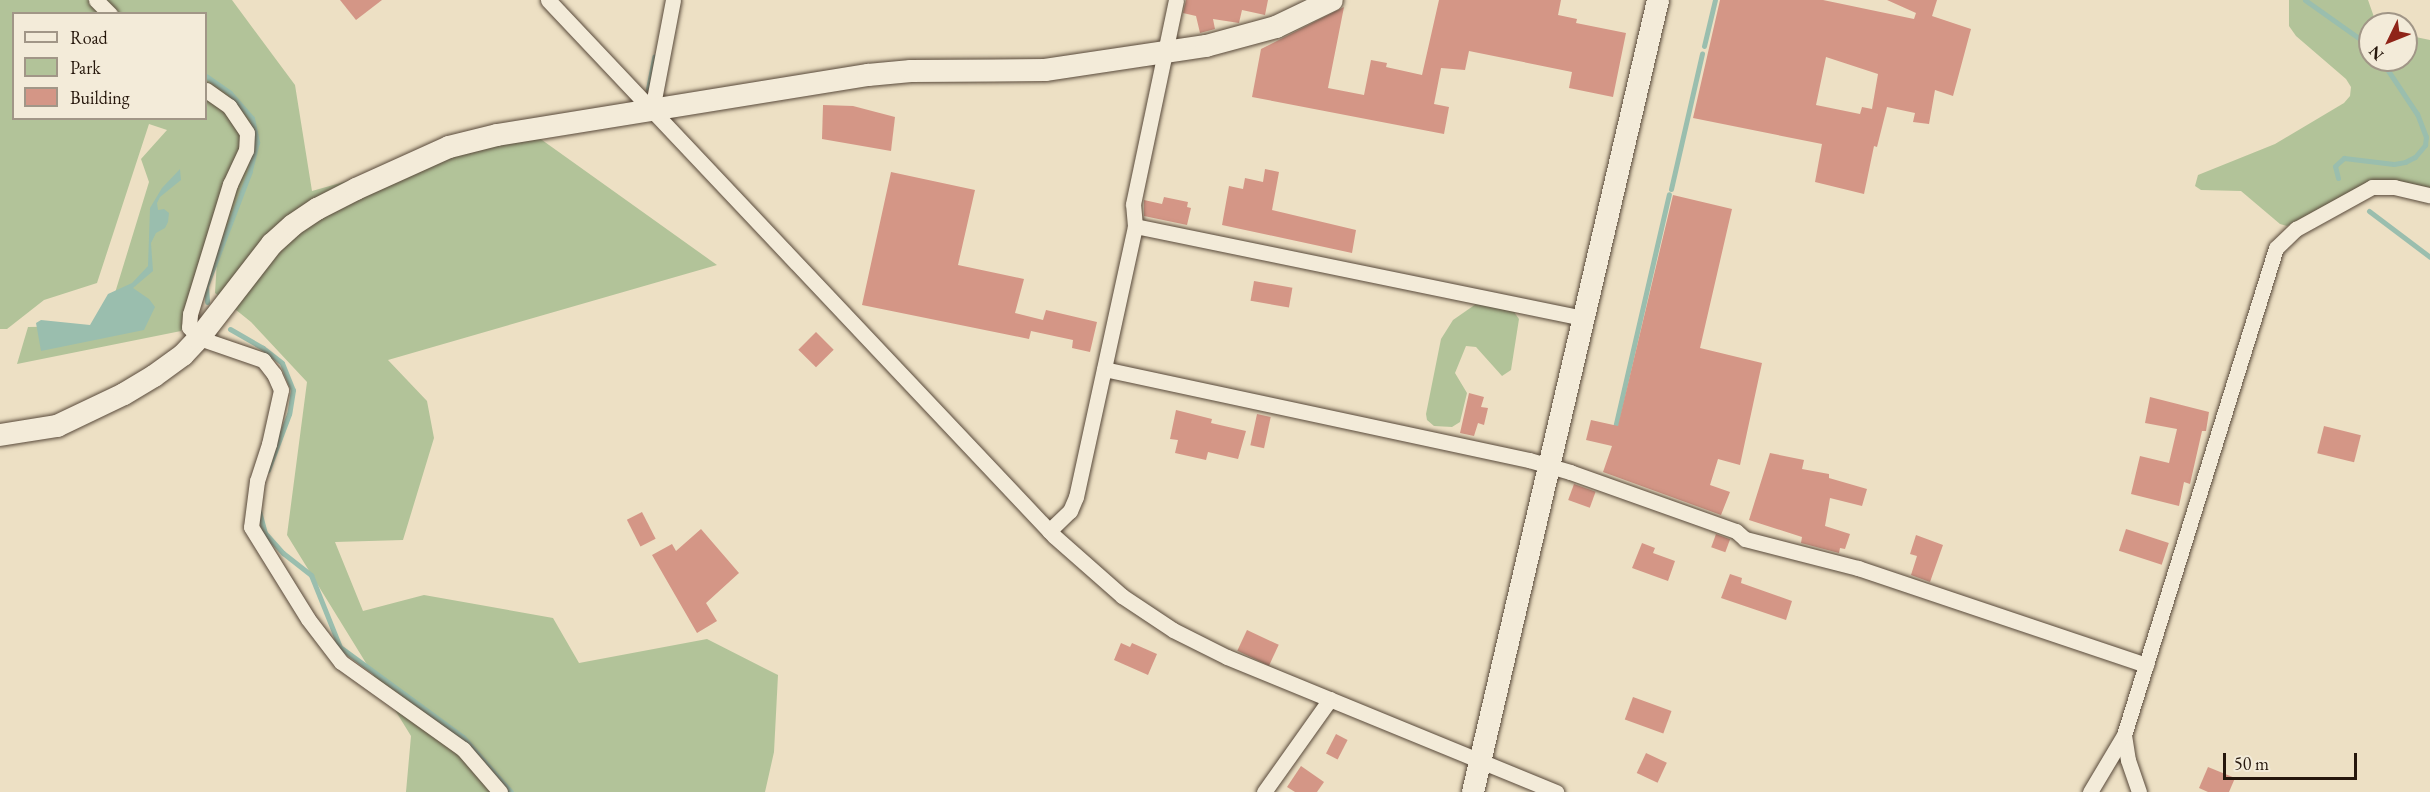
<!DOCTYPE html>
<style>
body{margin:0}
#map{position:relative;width:2430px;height:792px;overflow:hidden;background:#ede0c4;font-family:"EB Garamond",serif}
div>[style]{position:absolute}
.green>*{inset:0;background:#b2c399}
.water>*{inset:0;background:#9abeae}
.stream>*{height:5px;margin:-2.5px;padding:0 2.5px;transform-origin:2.5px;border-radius:2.5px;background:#9abeae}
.building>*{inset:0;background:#d49686;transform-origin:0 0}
.roads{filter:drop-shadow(0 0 2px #58493a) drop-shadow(0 0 2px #58493a)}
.street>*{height:15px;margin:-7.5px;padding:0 7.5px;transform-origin:7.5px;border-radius:7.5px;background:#f3ebd9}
.secondary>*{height:22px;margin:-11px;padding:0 11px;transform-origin:11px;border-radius:11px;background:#f3ebd9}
span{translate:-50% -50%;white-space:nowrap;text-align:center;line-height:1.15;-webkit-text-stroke:5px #f3ebd9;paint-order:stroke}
.legend{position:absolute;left:12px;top:12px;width:195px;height:108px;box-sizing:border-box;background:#f3ebd9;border:2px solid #a19687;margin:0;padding:8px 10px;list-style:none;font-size:18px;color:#26170c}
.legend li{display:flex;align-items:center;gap:12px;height:30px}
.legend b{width:30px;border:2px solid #a19687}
.north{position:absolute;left:2358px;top:12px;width:60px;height:60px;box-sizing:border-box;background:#f3ebd9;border:2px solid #a19687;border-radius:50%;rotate:227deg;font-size:16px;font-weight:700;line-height:24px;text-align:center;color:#26170c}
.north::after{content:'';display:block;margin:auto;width:21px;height:27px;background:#8f2418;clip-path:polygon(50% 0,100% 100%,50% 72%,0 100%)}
.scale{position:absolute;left:2223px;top:753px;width:134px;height:27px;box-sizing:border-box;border:3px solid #26170c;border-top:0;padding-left:8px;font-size:18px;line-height:21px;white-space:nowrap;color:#26170c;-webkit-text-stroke:4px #f3ebd9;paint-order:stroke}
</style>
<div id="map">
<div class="green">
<div style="clip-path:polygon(evenodd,0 0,232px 0,295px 85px,312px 191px,528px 130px,717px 265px,388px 360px,427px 401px,434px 438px,403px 540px,335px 542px,363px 611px,424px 595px,553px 618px,579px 663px,707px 639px,778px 675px,774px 752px,765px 792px,406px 792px,411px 736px,287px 535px,307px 382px,251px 322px,215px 293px,219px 227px,207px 265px,181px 331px,17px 364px,28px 327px,88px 326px,107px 319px,149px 182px,141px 159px,167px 130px,149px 124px,97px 283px,44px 300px,7px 329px,0 329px,0 0,14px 14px,206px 14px,206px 118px,14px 118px,14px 14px)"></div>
<div style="clip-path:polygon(2289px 0,2368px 0,2374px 17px,2380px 24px,2370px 24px,2370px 60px,2406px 60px,2406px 35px,2430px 40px,2430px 188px,2395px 180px,2370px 181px,2287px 226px,2280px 224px,2241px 191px,2201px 190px,2195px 186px,2198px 175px,2275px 144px,2344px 103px,2350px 96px,2351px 87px,2346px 79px,2296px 36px,2289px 26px)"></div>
<div style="clip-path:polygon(1476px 304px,1506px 308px,1514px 312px,1519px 319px,1511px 370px,1502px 376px,1476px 347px,1466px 346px,1455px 373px,1467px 393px,1460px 422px,1452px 427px,1434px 426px,1427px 420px,1426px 414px,1441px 339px,1453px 320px)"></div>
</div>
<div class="water">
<div style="clip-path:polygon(180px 169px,181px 180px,160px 197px,157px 203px,158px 210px,164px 209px,169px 213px,168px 222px,165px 228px,156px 233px,151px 243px,153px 271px,133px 288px,149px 299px,155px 307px,144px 330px,41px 351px,36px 323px,41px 320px,90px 325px,108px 294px,132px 283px,148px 266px,150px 208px,162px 188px)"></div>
</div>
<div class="stream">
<div style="left:2305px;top:0;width:80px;rotate:35.3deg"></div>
<div style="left:1704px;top:46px;width:47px;rotate:-76.6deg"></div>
<div style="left:206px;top:76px;width:29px;rotate:35deg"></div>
<div style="left:230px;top:93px;width:33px;rotate:49deg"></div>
<div style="left:252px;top:118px;width:25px;rotate:78deg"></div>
<div style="left:257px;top:142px;width:30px;rotate:104deg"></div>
<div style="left:250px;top:171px;width:123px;rotate:110.9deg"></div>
<div style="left:206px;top:286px;width:16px;rotate:86deg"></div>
<div style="left:648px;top:89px;width:33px;rotate:-79deg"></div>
<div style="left:2338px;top:178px;width:12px;rotate:-104deg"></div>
<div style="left:2335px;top:166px;width:12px;rotate:-42deg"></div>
<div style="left:2344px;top:158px;width:50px;rotate:6.8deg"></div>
<div style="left:2394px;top:164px;width:11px;rotate:-10deg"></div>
<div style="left:2405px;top:162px;width:11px;rotate:-27deg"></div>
<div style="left:2415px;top:157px;width:16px;rotate:-50deg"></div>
<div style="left:2425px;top:145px;width:8px;rotate:-83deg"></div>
<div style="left:2426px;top:137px;width:25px;rotate:-111deg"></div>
<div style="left:2417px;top:114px;width:65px;rotate:-123.7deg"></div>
<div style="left:1671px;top:189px;width:139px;rotate:-77.1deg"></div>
<div style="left:2369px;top:211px;width:76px;rotate:37deg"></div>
<div style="left:230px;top:329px;width:38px;rotate:30deg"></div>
<div style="left:263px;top:348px;width:24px;rotate:38deg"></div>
<div style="left:282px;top:363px;width:29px;rotate:68deg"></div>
<div style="left:293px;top:390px;width:24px;rotate:99deg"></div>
<div style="left:289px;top:414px;width:60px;rotate:110.6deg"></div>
<div style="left:1614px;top:432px;width:244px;rotate:-77deg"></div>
<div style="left:259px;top:511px;width:23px;rotate:75deg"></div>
<div style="left:265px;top:533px;width:27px;rotate:48deg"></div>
<div style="left:283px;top:553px;width:36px;rotate:38deg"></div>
<div style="left:311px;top:575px;width:78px;rotate:68.1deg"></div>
<div style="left:340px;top:647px;width:152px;rotate:36.2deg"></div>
<div style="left:463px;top:737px;width:73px;rotate:48.9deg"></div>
</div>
<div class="building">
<div style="clip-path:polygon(340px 0,382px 0,356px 20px)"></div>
<div style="clip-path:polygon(1186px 0,1268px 0,1265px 15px,1242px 10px,1239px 23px,1213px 19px,1215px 29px,1200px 33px,1196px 16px,1183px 13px)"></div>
<div style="clip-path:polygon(1439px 0,1561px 0,1558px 15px,1577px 19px,1576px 23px,1626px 33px,1613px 97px,1569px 88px,1572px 72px,1469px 51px,1465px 70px,1441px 68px,1434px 104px,1449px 107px,1444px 134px,1252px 97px,1261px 49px,1344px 7px,1328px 88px,1364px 95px,1371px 60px,1387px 63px,1386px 67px,1422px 75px)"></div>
<div style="clip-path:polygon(evenodd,1720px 0,1823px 0,1914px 19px,1916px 13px,1887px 0,1937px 0,1932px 16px,1971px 29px,1953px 96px,1935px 90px,1929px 124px,1913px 122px,1915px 113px,1887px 107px,1877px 147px,1874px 146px,1864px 194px,1815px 182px,1822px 144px,1693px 118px,1720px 0,1826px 57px,1878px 74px,1872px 109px,1862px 107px,1860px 114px,1816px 105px,1826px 57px)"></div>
<div style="clip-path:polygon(823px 105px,853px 106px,895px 117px,891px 151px,822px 139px)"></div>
<div style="clip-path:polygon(1265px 169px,1279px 172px,1272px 210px,1356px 230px,1352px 253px,1222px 225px,1229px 186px,1243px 189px,1245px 178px,1263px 182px)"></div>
<div style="clip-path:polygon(891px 172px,975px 190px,958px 265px,1024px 279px,1015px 313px,1043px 320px,1046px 310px,1097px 322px,1090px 352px,1072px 348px,1073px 340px,1031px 331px,1029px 339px,862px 305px)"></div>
<div style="clip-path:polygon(1673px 195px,1732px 209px,1700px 348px,1762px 363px,1740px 465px,1718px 459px,1710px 485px,1730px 492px,1721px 515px,1603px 472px,1612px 446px,1586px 440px,1591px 420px,1618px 426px)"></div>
<div style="clip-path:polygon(1164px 197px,1188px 202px,1187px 207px,1191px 208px,1187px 225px,1144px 216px,1144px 200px,1162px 204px)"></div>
<div style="left:1254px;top:281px;width:39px;height:20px;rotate:10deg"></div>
<div style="left:816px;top:332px;width:25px;height:25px;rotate:45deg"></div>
<div style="clip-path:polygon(1469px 393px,1484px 397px,1481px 407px,1488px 408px,1484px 425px,1478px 423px,1474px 436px,1460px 433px)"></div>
<div style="clip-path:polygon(2150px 397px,2209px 412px,2206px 431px,2202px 431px,2190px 484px,2184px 482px,2179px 506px,2131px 494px,2140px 456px,2169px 463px,2177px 429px,2145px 423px)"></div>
<div style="clip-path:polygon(1176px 410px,1212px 419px,1211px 423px,1246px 431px,1238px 459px,1208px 452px,1206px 460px,1175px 453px,1178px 440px,1170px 439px)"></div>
<div style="left:1257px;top:414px;width:14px;height:32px;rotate:12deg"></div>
<div style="left:2324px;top:426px;width:38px;height:28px;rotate:14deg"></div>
<div style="clip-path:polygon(1770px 453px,1804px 460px,1802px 469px,1829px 474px,1829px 478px,1867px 489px,1862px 506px,1830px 498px,1825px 526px,1850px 534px,1845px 549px,1840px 548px,1839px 553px,1801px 543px,1802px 537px,1749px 520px)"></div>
<div style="left:1574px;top:484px;width:23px;height:17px;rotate:20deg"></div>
<div style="left:642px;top:512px;width:30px;height:17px;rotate:63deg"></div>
<div style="clip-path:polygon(701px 529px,739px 573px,706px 603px,717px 621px,697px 633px,652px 555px,672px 544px,676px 551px)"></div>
<div style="left:2126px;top:529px;width:45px;height:23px;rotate:18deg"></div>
<div style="left:1716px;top:534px;width:15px;height:14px;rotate:20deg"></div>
<div style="clip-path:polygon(1916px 535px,1943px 545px,1930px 582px,1911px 575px,1917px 556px,1910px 554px)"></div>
<div style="clip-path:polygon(1642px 543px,1655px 548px,1653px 553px,1675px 561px,1668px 581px,1632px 568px)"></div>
<div style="clip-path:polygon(1730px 574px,1742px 578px,1741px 583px,1792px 601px,1786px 620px,1721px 598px)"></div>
<div style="left:1247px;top:630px;width:35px;height:23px;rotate:25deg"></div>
<div style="clip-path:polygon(1121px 643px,1130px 647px,1132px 643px,1157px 654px,1148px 675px,1114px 660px)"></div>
<div style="left:1633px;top:697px;width:41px;height:24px;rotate:20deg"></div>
<div style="left:1336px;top:734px;width:13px;height:22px;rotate:27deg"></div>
<div style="left:1646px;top:753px;width:23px;height:22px;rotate:25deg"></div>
<div style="clip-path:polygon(1301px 766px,1324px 782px,1317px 792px,1295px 792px,1287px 787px)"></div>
<div style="clip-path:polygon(2208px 767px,2235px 778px,2229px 792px,2208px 792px,2199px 788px)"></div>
</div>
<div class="roads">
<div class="street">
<div style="left:96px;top:0;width:20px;rotate:45deg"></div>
<div style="left:548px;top:0;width:737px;rotate:46.65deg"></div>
<div style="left:1054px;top:536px;width:91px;rotate:41.4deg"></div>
<div style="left:1122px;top:596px;width:61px;rotate:33.7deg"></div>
<div style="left:1173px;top:630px;width:60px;rotate:26.6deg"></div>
<div style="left:1227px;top:657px;width:356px;rotate:22.3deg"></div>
<div style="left:206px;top:90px;width:28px;rotate:35deg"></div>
<div style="left:229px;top:106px;width:32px;rotate:56deg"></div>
<div style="left:247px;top:133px;width:17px;rotate:93deg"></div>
<div style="left:246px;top:150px;width:38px;rotate:115deg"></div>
<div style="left:230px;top:184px;width:136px;rotate:107.1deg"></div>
<div style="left:190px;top:314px;width:13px;rotate:94deg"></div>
<div style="left:189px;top:327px;width:15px;rotate:48deg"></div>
<div style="left:199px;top:338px;width:68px;rotate:19deg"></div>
<div style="left:263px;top:360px;width:18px;rotate:52deg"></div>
<div style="left:274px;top:374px;width:17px;rotate:66deg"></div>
<div style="left:281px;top:390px;width:55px;rotate:102.5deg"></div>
<div style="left:269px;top:444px;width:39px;rotate:108deg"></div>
<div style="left:257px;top:481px;width:46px;rotate:97.4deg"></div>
<div style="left:251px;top:527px;width:108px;rotate:58.2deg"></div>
<div style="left:308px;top:619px;width:54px;rotate:52.5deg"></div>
<div style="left:341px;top:662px;width:150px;rotate:35.5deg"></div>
<div style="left:463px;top:749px;width:57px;rotate:49.3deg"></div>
<div style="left:652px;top:110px;width:112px;rotate:-79.2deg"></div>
<div style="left:1135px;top:226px;width:458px;rotate:11.6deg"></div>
<div style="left:1104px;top:369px;width:435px;rotate:12.1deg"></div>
<div style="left:1529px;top:460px;width:43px;rotate:16.3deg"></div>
<div style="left:1570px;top:472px;width:176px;rotate:19.6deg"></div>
<div style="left:1736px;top:531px;width:12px;rotate:42deg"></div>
<div style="left:1745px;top:539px;width:117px;rotate:14.4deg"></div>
<div style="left:1858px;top:568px;width:304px;rotate:18.6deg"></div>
<div style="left:1049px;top:531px;width:29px;rotate:-44deg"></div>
<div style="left:1070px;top:511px;width:15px;rotate:-67deg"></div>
<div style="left:1076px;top:497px;width:277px;rotate:-77.7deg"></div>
<div style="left:1135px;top:226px;width:22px;rotate:-95deg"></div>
<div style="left:1133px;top:204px;width:208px;rotate:-78.1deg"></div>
<div style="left:2124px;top:735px;width:25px;rotate:81deg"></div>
<div style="left:2128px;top:760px;width:34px;rotate:71deg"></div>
<div style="left:1264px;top:792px;width:114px;rotate:-54.6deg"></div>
<div style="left:2090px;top:792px;width:66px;rotate:-59.2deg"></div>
<div style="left:2124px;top:735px;width:510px;rotate:-72.67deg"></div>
<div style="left:2276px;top:248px;width:28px;rotate:-44deg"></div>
<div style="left:2296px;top:229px;width:87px;rotate:-28.9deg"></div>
<div style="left:2372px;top:187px;width:22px"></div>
<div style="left:2394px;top:187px;width:37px;rotate:13deg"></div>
</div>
<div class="secondary">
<div style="left:0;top:435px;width:58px;rotate:-9deg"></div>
<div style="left:57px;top:426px;width:74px;rotate:-25.5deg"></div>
<div style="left:124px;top:394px;width:35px;rotate:-31deg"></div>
<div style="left:154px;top:376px;width:36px;rotate:-36deg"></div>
<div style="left:183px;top:355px;width:23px;rotate:-47deg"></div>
<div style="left:199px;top:338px;width:119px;rotate:-52.2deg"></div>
<div style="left:272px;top:244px;width:28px;rotate:-42deg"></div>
<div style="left:293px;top:225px;width:29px;rotate:-34deg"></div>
<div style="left:317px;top:209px;width:44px;rotate:-27.1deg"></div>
<div style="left:356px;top:189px;width:102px;rotate:-24.3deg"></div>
<div style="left:449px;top:147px;width:49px;rotate:-14deg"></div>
<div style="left:497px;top:135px;width:376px;rotate:-9.2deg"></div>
<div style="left:868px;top:75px;width:43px;rotate:-5.3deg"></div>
<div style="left:911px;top:71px;width:134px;rotate:-0.4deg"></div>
<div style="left:1045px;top:70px;width:163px;rotate:-8.5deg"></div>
<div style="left:1206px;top:46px;width:73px;rotate:-15.2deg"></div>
<div style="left:1276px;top:27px;width:62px;rotate:-25.7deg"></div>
<div style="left:1473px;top:792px;width:813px;rotate:-76.85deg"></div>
</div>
</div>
<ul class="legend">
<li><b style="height:8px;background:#f3ebd9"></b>Road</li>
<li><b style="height:16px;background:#b2c399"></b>Park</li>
<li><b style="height:16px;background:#d49686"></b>Building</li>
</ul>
<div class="north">N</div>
<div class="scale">50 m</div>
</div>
